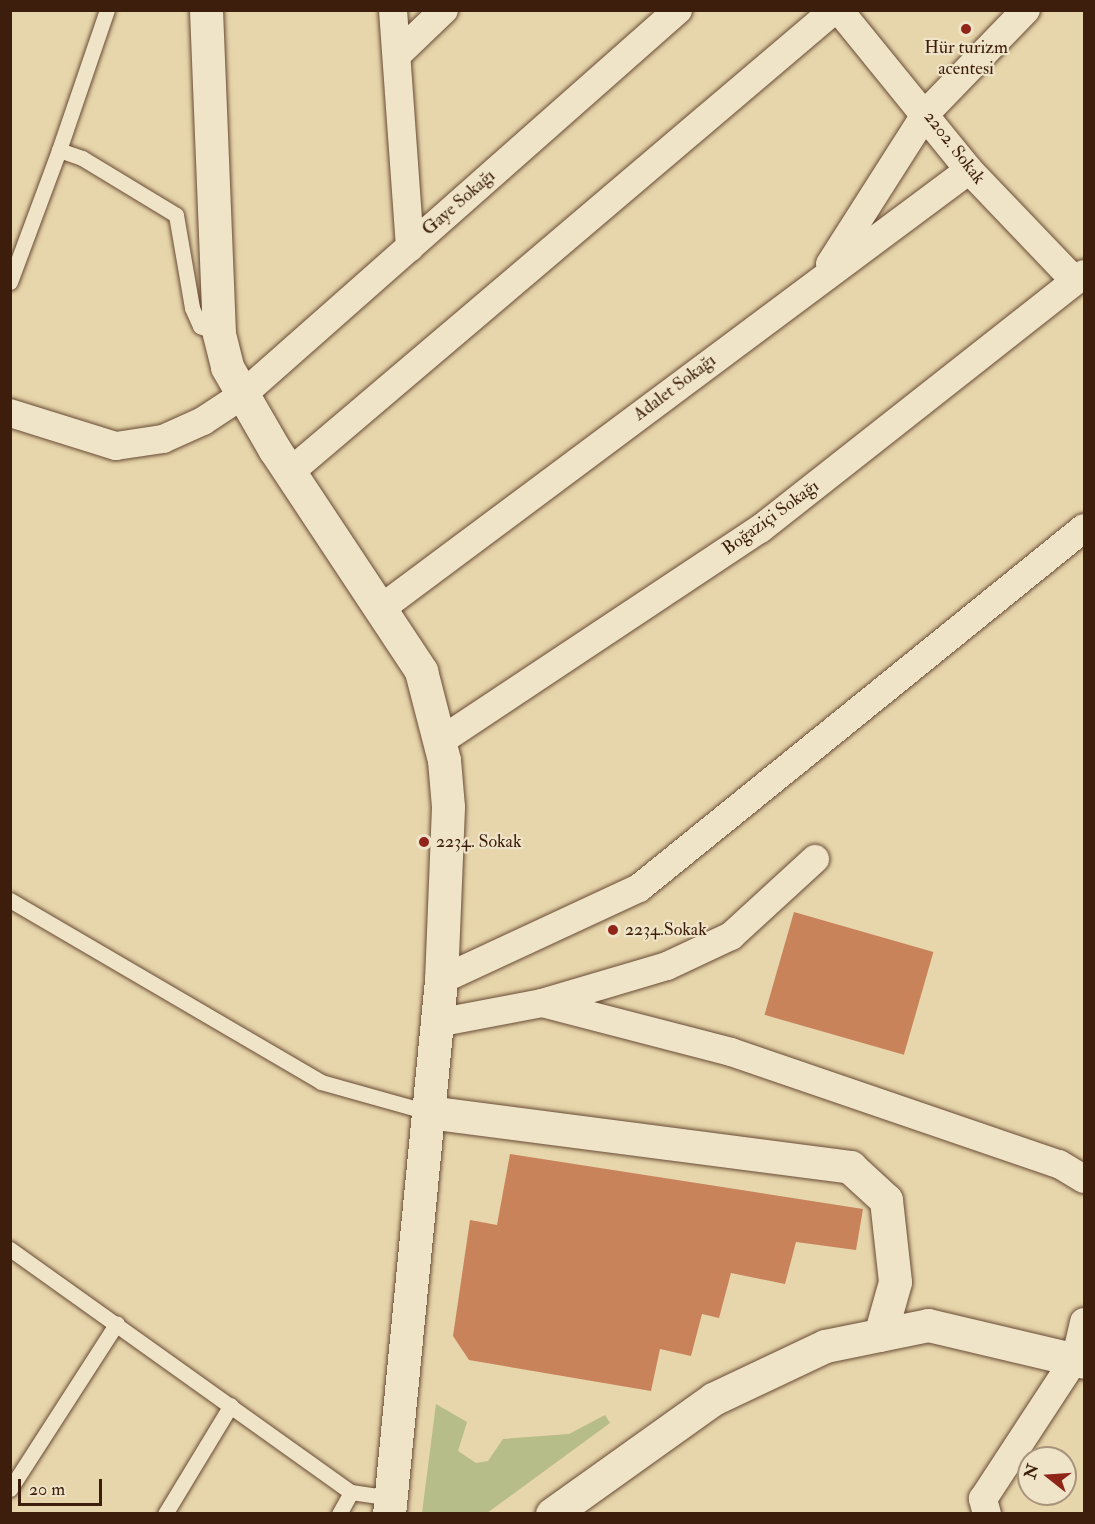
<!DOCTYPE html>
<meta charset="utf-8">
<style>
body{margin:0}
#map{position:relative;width:1095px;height:1524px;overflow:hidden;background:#e7d5ab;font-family:"IM FELL Double Pica",serif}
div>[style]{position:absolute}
.green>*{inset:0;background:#b7bd88}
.building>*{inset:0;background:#c8835b;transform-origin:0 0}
.roads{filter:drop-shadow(0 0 2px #684b34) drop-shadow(0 0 2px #684b34)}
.lane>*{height:15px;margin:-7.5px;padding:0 7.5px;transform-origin:7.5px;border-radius:7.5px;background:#efe4c8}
.street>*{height:28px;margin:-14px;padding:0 14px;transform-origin:14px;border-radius:14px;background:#efe4c8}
.secondary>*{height:33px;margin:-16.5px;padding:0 16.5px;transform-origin:16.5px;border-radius:16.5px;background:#efe4c8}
.dots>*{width:16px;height:16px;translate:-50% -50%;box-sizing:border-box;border:3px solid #efe4c8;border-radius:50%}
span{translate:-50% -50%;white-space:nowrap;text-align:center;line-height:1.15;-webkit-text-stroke:4.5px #efe4c8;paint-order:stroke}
.poi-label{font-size:18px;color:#3d1d0c}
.left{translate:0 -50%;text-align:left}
.street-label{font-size:18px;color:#3d1d0c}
.frame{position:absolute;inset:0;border:12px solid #3d1d0c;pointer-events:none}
.north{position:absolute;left:1017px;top:1446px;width:60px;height:60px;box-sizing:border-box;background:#efe4c8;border:2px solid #a8947d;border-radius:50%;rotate:287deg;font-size:16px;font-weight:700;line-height:24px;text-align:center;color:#3d1d0c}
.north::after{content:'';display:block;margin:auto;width:21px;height:27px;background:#8f2418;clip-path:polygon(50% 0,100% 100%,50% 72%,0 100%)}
.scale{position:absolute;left:18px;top:1479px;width:84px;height:27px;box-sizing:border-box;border:3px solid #3d1d0c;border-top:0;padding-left:8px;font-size:18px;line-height:21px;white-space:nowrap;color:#3d1d0c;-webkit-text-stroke:4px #efe4c8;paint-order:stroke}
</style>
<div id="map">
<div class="green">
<div style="clip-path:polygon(436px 1404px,467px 1422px,458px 1451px,476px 1463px,488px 1461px,503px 1439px,569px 1434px,605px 1415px,610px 1423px,487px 1513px,422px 1513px)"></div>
</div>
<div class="building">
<div style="left:794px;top:912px;width:145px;height:107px;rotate:16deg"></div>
<div style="clip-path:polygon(510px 1154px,863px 1209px,856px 1250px,796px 1242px,785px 1284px,731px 1273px,719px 1318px,702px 1314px,691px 1356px,660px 1349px,651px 1391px,469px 1360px,453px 1336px,470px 1220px,497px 1225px)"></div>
</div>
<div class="roads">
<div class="lane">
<div style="left:59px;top:150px;width:148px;rotate:-71.1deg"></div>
<div style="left:10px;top:282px;width:141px;rotate:-69.6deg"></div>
<div style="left:59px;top:150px;width:24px;rotate:19deg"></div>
<div style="left:82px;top:158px;width:110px;rotate:31.2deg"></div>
<div style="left:176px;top:215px;width:94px;rotate:80.2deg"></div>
<div style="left:192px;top:308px;width:20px;rotate:66deg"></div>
<div style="left:200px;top:326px;width:21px;rotate:23deg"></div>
<div style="left:10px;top:900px;width:360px;rotate:30.3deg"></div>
<div style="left:321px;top:1082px;width:111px;rotate:15.7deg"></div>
<div style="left:10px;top:1249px;width:419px;rotate:35.5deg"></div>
<div style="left:351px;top:1492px;width:40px;rotate:8.5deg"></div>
<div style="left:10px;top:1489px;width:197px;rotate:-57.2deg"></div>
<div style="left:165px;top:1514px;width:127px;rotate:-58.8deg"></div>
<div style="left:339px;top:1514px;width:25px;rotate:-61deg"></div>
</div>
<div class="street">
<div style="left:393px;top:10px;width:238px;rotate:85.9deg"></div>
<div style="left:839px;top:10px;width:206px;rotate:50.9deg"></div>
<div style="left:969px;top:170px;width:153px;rotate:46.3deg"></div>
<div style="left:397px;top:55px;width:65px;rotate:-43.8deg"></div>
<div style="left:830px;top:264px;width:180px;rotate:-57.5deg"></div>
<div style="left:927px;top:112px;width:142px;rotate:-45.9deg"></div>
<div style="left:10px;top:413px;width:111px;rotate:17.3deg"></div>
<div style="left:116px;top:446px;width:48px;rotate:-8.5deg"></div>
<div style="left:163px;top:439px;width:44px;rotate:-24.2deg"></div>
<div style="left:203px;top:421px;width:45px;rotate:-33.3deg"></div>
<div style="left:241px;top:396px;width:583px;rotate:-41.45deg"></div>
<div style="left:290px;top:472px;width:714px;rotate:-40.34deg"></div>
<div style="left:383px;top:607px;width:731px;rotate:-36.71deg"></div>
<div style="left:442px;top:740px;width:382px;rotate:-33.6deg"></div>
<div style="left:760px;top:529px;width:412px;rotate:-38.2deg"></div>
<div style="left:441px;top:980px;width:218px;rotate:-24.9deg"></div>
<div style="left:639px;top:888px;width:572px;rotate:-38.97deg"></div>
<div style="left:542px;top:1003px;width:195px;rotate:14.5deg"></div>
<div style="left:731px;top:1052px;width:347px;rotate:18.9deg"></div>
<div style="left:1059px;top:1164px;width:29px;rotate:31deg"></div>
<div style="left:437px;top:1023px;width:107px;rotate:-10.8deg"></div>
<div style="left:542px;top:1003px;width:130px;rotate:-16.5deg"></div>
<div style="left:667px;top:966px;width:71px;rotate:-25.1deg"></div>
<div style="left:731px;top:936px;width:114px;rotate:-42.5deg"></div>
<div style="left:987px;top:1514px;width:16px;rotate:-105deg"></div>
<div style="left:983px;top:1499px;width:170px;rotate:-56.8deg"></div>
<div style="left:1076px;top:1357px;width:36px;rotate:-77deg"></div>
</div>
<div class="secondary">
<div style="left:206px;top:10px;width:324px;rotate:87.7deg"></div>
<div style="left:219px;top:334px;width:34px;rotate:76deg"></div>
<div style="left:227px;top:367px;width:96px;rotate:60deg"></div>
<div style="left:275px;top:450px;width:265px;rotate:56.5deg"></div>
<div style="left:421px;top:671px;width:92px;rotate:75.5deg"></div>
<div style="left:444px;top:760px;width:47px;rotate:85.1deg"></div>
<div style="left:448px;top:807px;width:173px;rotate:92.3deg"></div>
<div style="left:441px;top:980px;width:537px;rotate:95.56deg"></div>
<div style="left:428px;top:1112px;width:426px;rotate:7.4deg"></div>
<div style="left:850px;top:1167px;width:49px;rotate:42.5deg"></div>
<div style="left:886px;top:1200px;width:82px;rotate:83.7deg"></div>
<div style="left:895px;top:1282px;width:55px;rotate:105.8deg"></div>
<div style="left:552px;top:1514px;width:198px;rotate:-35.5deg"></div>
<div style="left:713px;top:1399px;width:124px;rotate:-25.3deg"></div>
<div style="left:825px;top:1346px;width:105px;rotate:-11.5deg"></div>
<div style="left:928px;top:1325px;width:160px;rotate:13.3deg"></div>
</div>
</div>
<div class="dots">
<div style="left:966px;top:29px;background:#8f2418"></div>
<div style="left:424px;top:842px;background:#8f2418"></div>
<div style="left:613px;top:930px;background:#8f2418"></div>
</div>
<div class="poi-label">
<span style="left:966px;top:59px">Hür turizm<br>acentesi</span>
<span class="left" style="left:436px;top:842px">2234. Sokak</span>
<span class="left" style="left:625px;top:930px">2234.Sokak</span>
</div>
<div class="street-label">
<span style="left:954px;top:148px;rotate:52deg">2202. Sokak</span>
<span style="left:459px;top:203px;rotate:-41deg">Gaye Sokağı</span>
<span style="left:675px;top:388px;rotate:-37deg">Adalet Sokağı</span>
<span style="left:771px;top:518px;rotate:-36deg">Boğaziçi Sokağı</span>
</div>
<div class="frame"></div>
<div class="north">N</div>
<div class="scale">20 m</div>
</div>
